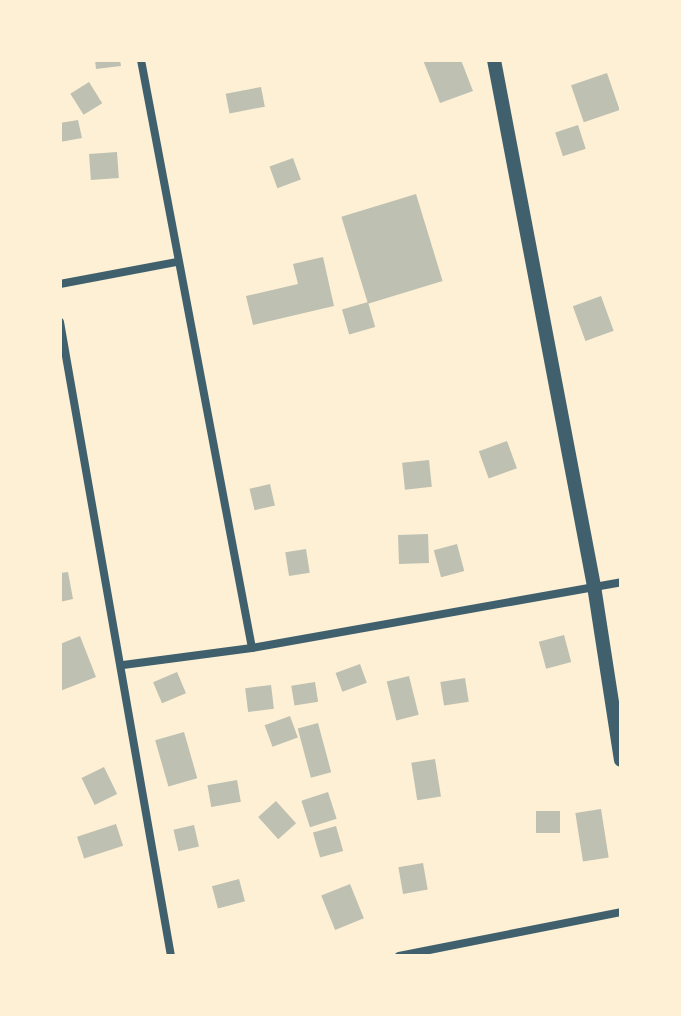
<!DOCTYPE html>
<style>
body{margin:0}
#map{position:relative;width:681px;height:1016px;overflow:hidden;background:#fdf0d5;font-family:Helvetica,sans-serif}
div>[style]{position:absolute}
.building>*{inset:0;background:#bec0b2;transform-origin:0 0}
.minor>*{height:8px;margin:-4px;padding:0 4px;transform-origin:4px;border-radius:4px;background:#3f606c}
.tertiary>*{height:14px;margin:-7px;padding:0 7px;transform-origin:7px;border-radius:7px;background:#3f606c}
span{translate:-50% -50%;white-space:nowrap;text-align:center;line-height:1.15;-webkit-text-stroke:6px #fdf0d5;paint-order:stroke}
.frame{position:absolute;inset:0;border:62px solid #fdf0d5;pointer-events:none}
</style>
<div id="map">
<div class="building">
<div style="clip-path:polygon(95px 60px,120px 60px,121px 66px,96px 69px)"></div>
<div style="clip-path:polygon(423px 60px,461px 60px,473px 91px,440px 103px)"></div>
<div style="left:607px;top:73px;width:39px;height:38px;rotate:71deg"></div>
<div style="left:89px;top:82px;width:25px;height:22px;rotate:58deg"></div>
<div style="left:261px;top:87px;width:20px;height:36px;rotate:79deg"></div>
<div style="clip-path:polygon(78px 120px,82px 138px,60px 142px,60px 123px)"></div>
<div style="left:578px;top:125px;width:25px;height:24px;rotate:72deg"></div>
<div style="left:117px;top:152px;width:26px;height:28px;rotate:86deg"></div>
<div style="left:293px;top:158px;width:23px;height:25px;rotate:70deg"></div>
<div style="left:416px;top:194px;width:91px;height:78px;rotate:73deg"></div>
<div style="clip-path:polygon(323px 257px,334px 306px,253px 325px,246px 296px,298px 284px,293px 264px)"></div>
<div style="left:601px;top:296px;width:37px;height:30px;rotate:70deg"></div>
<div style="left:368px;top:302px;width:26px;height:27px;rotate:74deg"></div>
<div style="left:507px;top:441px;width:29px;height:30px;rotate:70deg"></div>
<div style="left:429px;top:460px;width:27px;height:27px;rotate:84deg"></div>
<div style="left:270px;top:484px;width:22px;height:21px;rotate:77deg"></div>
<div style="left:428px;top:534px;width:29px;height:30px;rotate:88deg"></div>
<div style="left:457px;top:544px;width:28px;height:24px;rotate:75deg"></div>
<div style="left:306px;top:549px;width:24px;height:21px;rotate:81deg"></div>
<div style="clip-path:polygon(68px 572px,73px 599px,60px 602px,60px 573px)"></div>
<div style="left:564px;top:635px;width:28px;height:26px;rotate:75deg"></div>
<div style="clip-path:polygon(80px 636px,96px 677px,60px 691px,60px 644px)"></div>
<div style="left:360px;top:664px;width:20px;height:26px;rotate:70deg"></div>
<div style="left:177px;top:672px;width:23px;height:26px;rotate:67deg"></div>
<div style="left:409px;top:676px;width:40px;height:23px;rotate:76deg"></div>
<div style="left:465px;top:678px;width:24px;height:25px;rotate:81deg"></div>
<div style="left:315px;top:682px;width:20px;height:24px;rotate:81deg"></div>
<div style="left:271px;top:685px;width:24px;height:26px;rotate:83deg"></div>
<div style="left:290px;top:716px;width:23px;height:27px;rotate:70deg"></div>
<div style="left:318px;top:723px;width:51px;height:21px;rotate:75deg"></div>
<div style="left:184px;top:732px;width:48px;height:30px;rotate:74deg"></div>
<div style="left:435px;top:759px;width:38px;height:24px;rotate:81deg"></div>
<div style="left:104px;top:767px;width:30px;height:25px;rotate:64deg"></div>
<div style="left:237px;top:780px;width:22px;height:30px;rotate:80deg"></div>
<div style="left:328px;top:792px;width:28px;height:28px;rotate:72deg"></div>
<div style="left:276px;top:801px;width:30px;height:24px;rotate:48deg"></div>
<div style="left:601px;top:809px;width:49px;height:26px;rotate:81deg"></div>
<div style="left:536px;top:811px;width:24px;height:22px"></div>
<div style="left:116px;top:824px;width:23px;height:41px;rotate:72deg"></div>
<div style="left:194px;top:825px;width:22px;height:21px;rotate:77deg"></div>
<div style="left:336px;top:826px;width:26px;height:24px;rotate:74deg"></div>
<div style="left:423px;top:863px;width:27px;height:25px;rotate:80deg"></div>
<div style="left:239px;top:879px;width:23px;height:28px;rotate:75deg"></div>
<div style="left:350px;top:884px;width:37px;height:31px;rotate:68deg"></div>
</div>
<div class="minor">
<div style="left:141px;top:60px;width:598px;rotate:79.31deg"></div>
<div style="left:60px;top:284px;width:118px;rotate:-10.7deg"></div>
<div style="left:60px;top:322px;width:644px;rotate:80.07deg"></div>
<div style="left:123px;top:665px;width:130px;rotate:-7.5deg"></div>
<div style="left:252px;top:648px;width:375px;rotate:-10.1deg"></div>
<div style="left:399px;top:956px;width:226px;rotate:-11.2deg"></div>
</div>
<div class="tertiary">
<div style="left:494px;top:60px;width:535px;rotate:79.24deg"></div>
<div style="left:594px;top:586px;width:176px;rotate:81.2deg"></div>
</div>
<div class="frame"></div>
</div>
